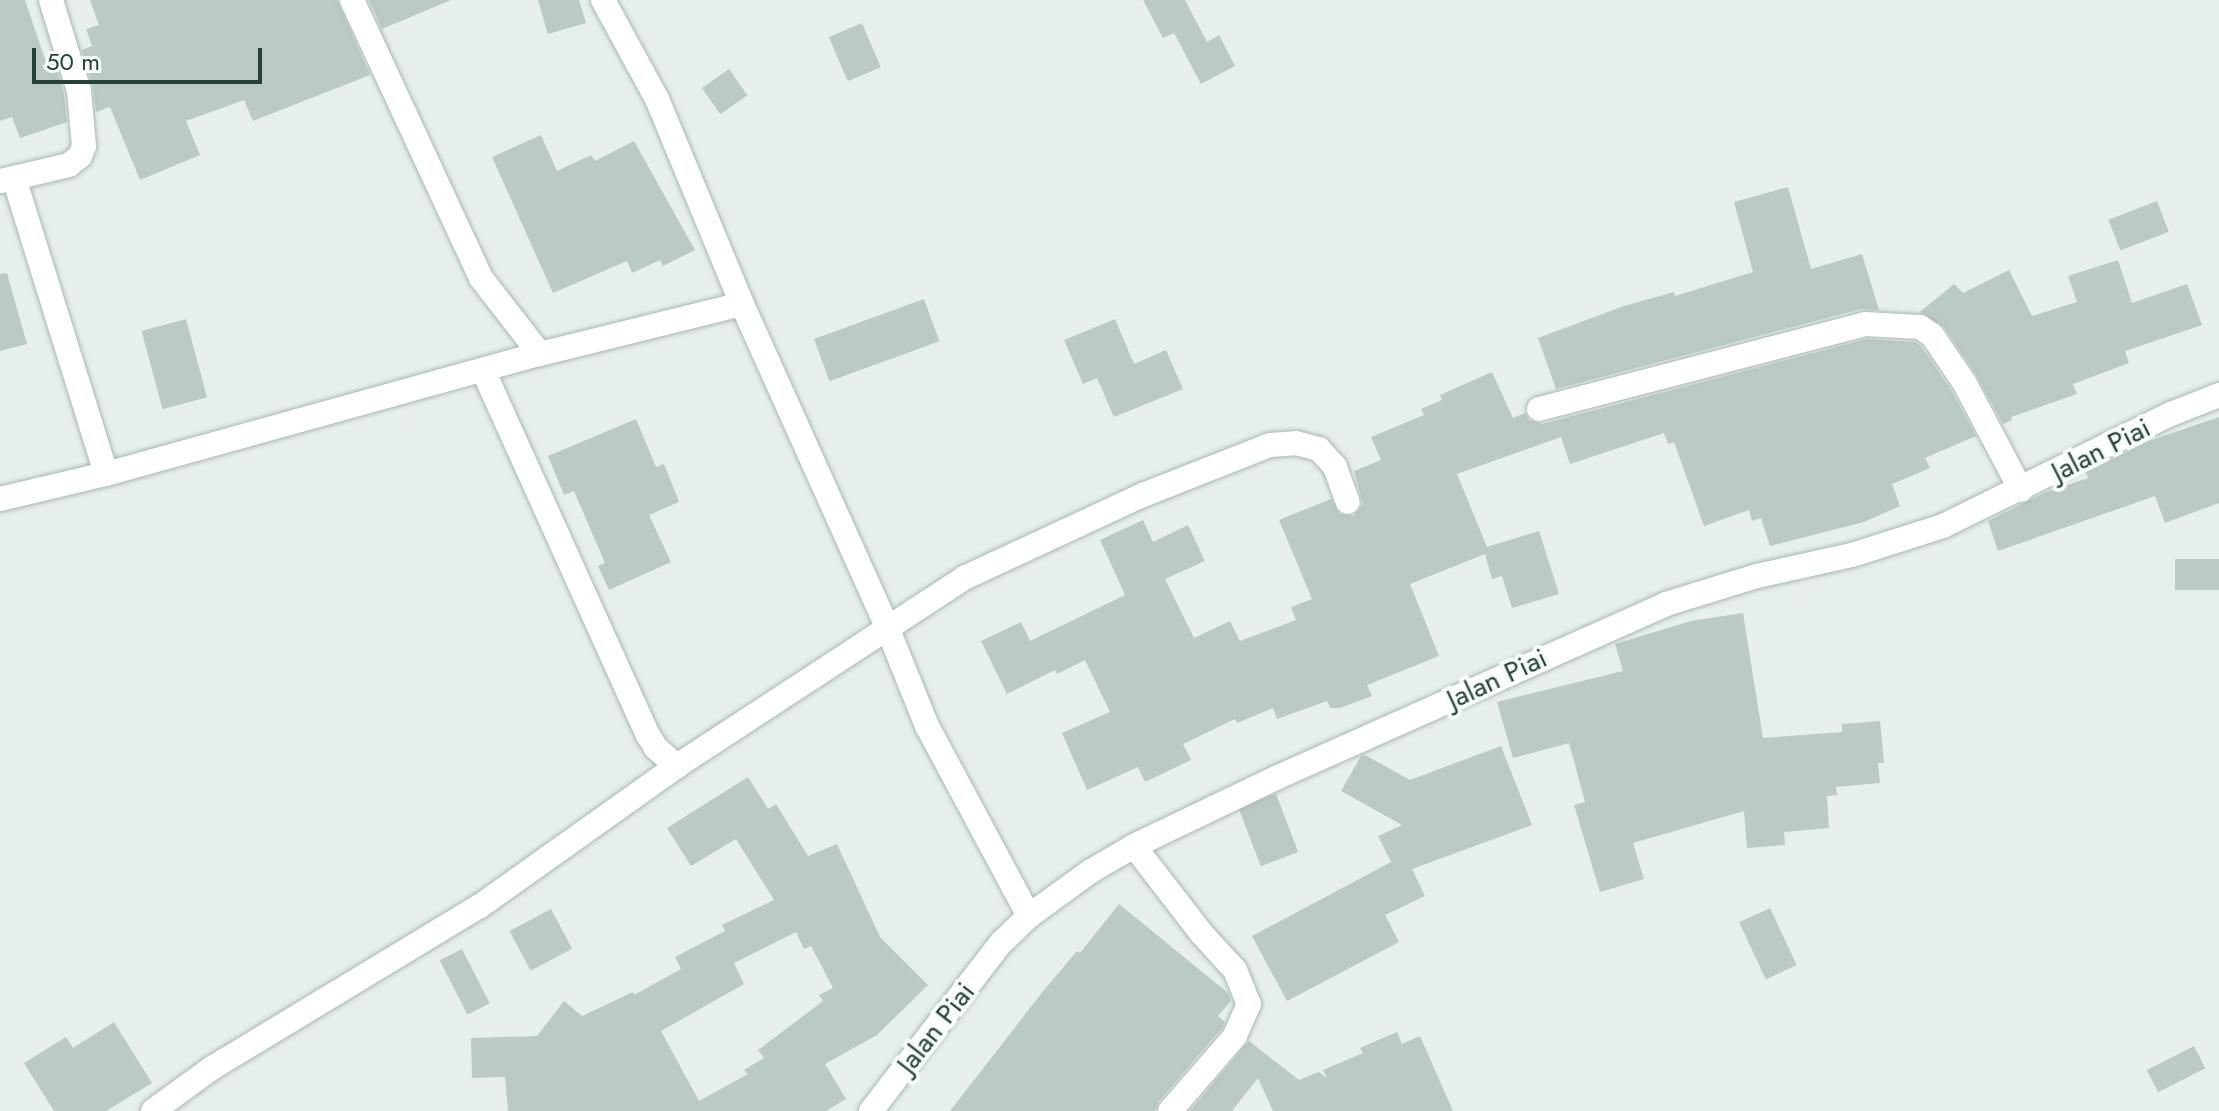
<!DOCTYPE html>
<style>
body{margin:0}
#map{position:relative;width:2219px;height:1111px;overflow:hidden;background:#e6efeb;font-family:Jost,sans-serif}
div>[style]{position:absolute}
.building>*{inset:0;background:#bbcac4;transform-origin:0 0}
.roads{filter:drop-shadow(0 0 2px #a8b8b2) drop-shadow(0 0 2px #a8b8b2)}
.minor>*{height:24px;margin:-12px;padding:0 12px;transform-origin:12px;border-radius:12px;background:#fff}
span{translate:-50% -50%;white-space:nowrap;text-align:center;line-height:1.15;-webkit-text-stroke:8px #f7fbf9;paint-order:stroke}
.street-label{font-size:28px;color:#24423a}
.scale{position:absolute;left:32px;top:48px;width:230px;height:36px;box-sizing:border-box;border:4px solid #24423a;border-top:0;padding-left:10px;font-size:24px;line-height:28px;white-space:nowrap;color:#24423a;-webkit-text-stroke:6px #f7fbf9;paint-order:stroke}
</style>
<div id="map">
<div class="building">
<div style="clip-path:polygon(0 0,25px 0,46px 62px,54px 59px,64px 94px,67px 122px,20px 138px,12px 117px,0 121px)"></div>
<div style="clip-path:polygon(90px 0,337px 0,370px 75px,253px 121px,244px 100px,186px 121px,200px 155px,140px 180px,110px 107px,96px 112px,93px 87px,82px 50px,92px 46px,86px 29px,99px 25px)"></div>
<div style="clip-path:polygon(369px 0,451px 0,382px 29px)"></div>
<div style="clip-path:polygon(538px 0,579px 0,586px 23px,548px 34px)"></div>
<div style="clip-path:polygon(1143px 0,1185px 0,1207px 42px,1219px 35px,1235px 66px,1201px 84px,1174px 33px,1163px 38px)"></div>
<div style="left:862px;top:23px;width:48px;height:36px;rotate:67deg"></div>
<div style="left:729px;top:69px;width:32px;height:33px;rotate:55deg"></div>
<div style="clip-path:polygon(541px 135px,557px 171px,591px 155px,595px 161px,634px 141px,695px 250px,663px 266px,660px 260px,632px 273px,627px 261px,553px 293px,492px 157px)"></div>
<div style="clip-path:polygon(1788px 187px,1811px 269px,1862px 254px,1879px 310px,1861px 309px,1556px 389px,1538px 338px,1624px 306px,1674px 292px,1675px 296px,1753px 272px,1734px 202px)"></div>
<div style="left:2157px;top:201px;width:33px;height:52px;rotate:69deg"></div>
<div style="clip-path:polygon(2118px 260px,2132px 303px,2187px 284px,2202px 325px,2125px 351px,2129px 363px,2073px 384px,2077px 394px,2011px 417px,2012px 420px,2003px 424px,1976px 374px,1944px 327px,1920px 312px,1954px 284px,1963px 293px,2009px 270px,2032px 316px,2077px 302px,2068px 276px)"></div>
<div style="clip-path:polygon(7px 273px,27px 344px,0 351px,0 274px)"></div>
<div style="left:924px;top:299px;width:45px;height:117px;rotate:70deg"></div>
<div style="left:186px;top:319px;width:81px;height:46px;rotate:75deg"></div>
<div style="clip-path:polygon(1115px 319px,1134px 364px,1166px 350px,1183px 389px,1114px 417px,1097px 378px,1083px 384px,1064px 340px)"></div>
<div style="clip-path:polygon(1867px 339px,1915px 342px,1921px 346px,1951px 390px,1976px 436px,1925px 458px,1930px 468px,1892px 484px,1900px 506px,1864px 522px,1770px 546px,1761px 518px,1752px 521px,1749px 510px,1704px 526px,1674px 442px,1668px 444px,1664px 433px,1570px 464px,1561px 437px,1457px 474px,1487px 547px,1539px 531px,1559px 594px,1512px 608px,1502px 576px,1492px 579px,1485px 554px,1410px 584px,1439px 656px,1367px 685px,1372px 696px,1340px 708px,1330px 708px,1327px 701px,1277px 719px,1273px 708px,1237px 723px,1235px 719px,1183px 744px,1191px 760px,1145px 782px,1138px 767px,1087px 790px,1062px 733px,1110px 712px,1085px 660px,1057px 674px,1055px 670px,1007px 694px,981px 641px,1021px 622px,1030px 641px,1125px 595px,1100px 540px,1143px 520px,1153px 542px,1188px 525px,1205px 561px,1165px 579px,1194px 638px,1230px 621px,1240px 641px,1296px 620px,1291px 607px,1312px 599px,1279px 520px,1331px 499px,1339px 514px,1354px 516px,1363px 504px,1354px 471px,1381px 460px,1371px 437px,1424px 415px,1421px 409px,1442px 400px,1440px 395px,1492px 372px,1513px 418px,1525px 413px,1529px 420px,1542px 424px)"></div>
<div style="clip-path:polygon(2219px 417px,2219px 503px,2165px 523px,2155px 496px,1998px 551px,1988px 521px,2044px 493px,2088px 478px,2086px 472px,2149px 441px)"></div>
<div style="clip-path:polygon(636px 419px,656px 467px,664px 464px,679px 502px,649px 515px,671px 562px,609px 590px,598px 566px,605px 563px,574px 491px,564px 495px,548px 456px)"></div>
<div style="left:2219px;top:559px;width:31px;height:44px;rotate:90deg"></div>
<div style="clip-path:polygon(1743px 613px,1763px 738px,1842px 732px,1842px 724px,1880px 721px,1884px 763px,1878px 763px,1880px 783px,1836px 787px,1837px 795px,1827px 796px,1829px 828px,1784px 832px,1785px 845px,1747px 848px,1744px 811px,1633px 843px,1644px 879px,1600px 892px,1574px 805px,1585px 802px,1569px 743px,1513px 758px,1497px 702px,1623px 671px,1615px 644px,1691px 621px)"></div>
<div style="clip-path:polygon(1501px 746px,1532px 825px,1412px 869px,1425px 896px,1385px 915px,1399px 942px,1287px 1001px,1252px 936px,1391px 862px,1378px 836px,1402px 825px,1341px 791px,1361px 756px,1365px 755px,1410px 780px)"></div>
<div style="clip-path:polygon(evenodd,748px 777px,768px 809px,776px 804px,808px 856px,837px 844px,880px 937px,928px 985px,877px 1035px,825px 1064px,846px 1099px,826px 1111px,508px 1111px,505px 1077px,472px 1078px,471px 1038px,537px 1036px,564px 1001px,582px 1016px,633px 992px,634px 995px,681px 969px,675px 957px,725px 931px,722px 925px,774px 900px,736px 839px,691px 866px,667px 828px,748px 777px,796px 932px,804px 949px,811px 946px,833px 988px,819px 995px,823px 1001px,758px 1050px,764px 1058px,744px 1070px,748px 1074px,699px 1101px,661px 1031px,744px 984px,734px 963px,796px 932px)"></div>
<div style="left:1276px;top:794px;width:62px;height:40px;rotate:69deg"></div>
<div style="clip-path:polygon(1119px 904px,1228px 993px,1231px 1001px,1218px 1016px,1225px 1022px,1222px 1028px,1159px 1101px,1155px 1111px,950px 1111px,1044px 990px,1077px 951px,1080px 953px)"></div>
<div style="left:1770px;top:908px;width:63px;height:34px;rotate:65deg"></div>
<div style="left:551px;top:909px;width:45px;height:47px;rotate:62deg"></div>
<div style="left:462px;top:949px;width:61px;height:25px;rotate:63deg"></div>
<div style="clip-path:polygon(114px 1022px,152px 1083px,106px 1111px,54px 1111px,24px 1063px,66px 1037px,73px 1048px)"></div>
<div style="clip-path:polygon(1397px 1032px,1402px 1044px,1420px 1036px,1453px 1111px,1273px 1111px,1258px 1078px,1232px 1111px,1190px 1111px,1249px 1041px,1299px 1080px,1319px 1072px,1327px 1078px,1323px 1070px,1363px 1053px,1360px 1048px)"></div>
<div style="left:2194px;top:1046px;width:25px;height:53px;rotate:63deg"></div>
</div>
<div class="roads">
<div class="minor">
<div style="left:352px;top:0;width:306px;rotate:65.1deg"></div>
<div style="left:481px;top:278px;width:96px;rotate:52.2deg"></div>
<div style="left:603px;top:0;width:113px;rotate:61.4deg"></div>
<div style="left:657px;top:99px;width:222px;rotate:67.5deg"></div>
<div style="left:742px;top:304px;width:354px;rotate:65.8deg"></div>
<div style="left:887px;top:627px;width:107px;rotate:68deg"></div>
<div style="left:927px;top:726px;width:216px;rotate:61.8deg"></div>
<div style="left:14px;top:178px;width:310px;rotate:72.7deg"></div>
<div style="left:1px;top:181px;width:70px;rotate:-13.2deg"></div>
<div style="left:69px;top:165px;width:14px;rotate:-39deg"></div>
<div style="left:80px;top:156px;width:11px;rotate:-68deg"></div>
<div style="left:84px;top:146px;width:55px;rotate:-95.2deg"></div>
<div style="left:79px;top:91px;width:95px;rotate:-107.1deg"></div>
<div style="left:483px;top:370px;width:401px;rotate:65.7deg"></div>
<div style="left:648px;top:735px;width:15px;rotate:58deg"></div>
<div style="left:656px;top:748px;width:28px;rotate:41deg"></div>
<div style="left:1539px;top:409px;width:337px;rotate:-14.6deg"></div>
<div style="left:1865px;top:324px;width:55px;rotate:3.1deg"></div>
<div style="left:1920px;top:327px;width:14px;rotate:34deg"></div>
<div style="left:1932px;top:335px;width:57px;rotate:55.8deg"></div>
<div style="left:1964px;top:382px;width:122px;rotate:62.2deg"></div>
<div style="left:0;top:499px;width:109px;rotate:-13.3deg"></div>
<div style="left:106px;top:474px;width:450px;rotate:-15.5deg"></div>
<div style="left:540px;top:354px;width:208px;rotate:-13.9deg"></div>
<div style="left:1134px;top:846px;width:111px;rotate:52.3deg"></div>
<div style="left:1202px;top:934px;width:49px;rotate:47.5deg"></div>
<div style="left:1235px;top:970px;width:37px;rotate:68deg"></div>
<div style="left:1249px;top:1004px;width:35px;rotate:114deg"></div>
<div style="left:1235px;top:1036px;width:99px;rotate:130.9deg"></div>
<div style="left:153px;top:1111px;width:73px;rotate:-36.1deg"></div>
<div style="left:212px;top:1068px;width:313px;rotate:-31.2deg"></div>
<div style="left:480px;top:906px;width:242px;rotate:-35.4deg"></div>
<div style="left:677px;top:766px;width:345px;rotate:-33.2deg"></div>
<div style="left:966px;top:577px;width:195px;rotate:-24.9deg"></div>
<div style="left:1143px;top:495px;width:136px;rotate:-21.5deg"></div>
<div style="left:1270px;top:445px;width:26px;rotate:-4deg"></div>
<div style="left:1296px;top:443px;width:24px;rotate:15deg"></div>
<div style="left:1319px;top:449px;width:24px;rotate:48deg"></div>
<div style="left:1335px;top:467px;width:37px;rotate:70deg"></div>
<div style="left:871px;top:1111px;width:212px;rotate:-52.3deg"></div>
<div style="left:1001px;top:943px;width:39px;rotate:-44deg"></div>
<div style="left:1029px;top:916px;width:77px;rotate:-36deg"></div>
<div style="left:1091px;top:871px;width:50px;rotate:-30.2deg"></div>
<div style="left:1134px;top:846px;width:160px;rotate:-25.6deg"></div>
<div style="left:1278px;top:777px;width:425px;rotate:-24deg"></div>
<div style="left:1666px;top:604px;width:95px;rotate:-17.1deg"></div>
<div style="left:1757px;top:576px;width:97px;rotate:-12.5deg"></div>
<div style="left:1852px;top:555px;width:96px;rotate:-17.7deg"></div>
<div style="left:1943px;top:526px;width:254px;rotate:-26.2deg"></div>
<div style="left:2171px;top:414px;width:52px;rotate:-21.6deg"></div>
</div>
</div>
<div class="street-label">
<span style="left:2101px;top:450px;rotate:-27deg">Jalan Piai</span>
<span style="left:1497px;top:679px;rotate:-25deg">Jalan Piai</span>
<span style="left:936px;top:1028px;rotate:-52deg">Jalan Piai</span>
</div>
<div class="scale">50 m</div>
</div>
